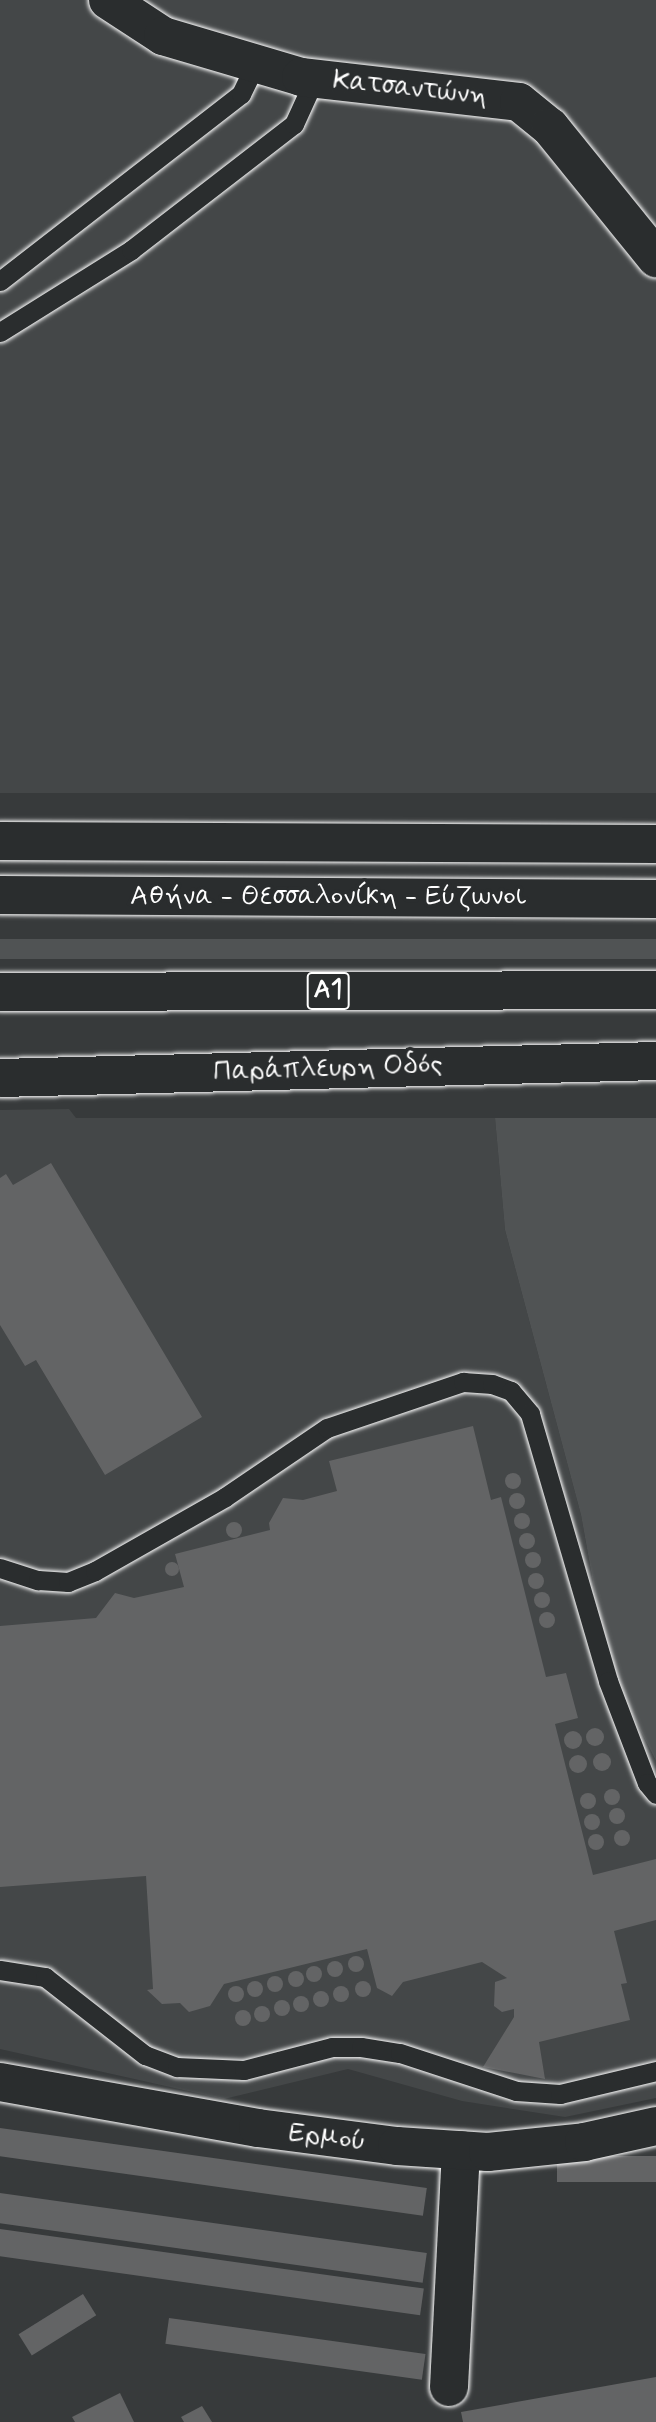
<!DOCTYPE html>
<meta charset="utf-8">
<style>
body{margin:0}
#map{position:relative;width:656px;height:2422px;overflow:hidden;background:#373a3b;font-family:Mynerve,sans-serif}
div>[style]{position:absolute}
.built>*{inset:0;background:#444748;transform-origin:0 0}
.green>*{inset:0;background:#505354;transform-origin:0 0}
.building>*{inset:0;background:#636465;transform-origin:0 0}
.round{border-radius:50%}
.roads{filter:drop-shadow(0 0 2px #fff) drop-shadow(0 0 2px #fff)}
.service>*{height:19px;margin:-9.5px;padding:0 9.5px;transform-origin:9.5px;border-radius:9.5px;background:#2a2d2e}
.minor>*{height:38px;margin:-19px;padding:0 19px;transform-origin:19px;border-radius:19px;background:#2a2d2e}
.tertiary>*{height:38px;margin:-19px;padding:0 19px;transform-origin:19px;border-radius:19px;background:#2a2d2e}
.motorway>*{height:38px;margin:-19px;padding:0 19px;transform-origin:19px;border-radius:19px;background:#2a2d2e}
span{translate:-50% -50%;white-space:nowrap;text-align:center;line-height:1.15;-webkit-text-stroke:7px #2a2d2e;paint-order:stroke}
.shield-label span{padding:2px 5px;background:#2a2d2e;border:2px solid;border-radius:5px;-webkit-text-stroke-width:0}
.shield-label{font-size:26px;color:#fff;font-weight:700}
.street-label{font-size:28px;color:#fff}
</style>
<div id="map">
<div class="built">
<div style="left:0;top:0;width:656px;height:793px"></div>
<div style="clip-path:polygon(69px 1109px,76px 1118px,495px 1118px,505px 1230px,581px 1515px,608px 1666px,656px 1761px,656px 2098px,565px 2117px,462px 2101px,348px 2069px,224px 2099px,0 2049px,0 1110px)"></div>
</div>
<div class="green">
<div style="left:0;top:939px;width:656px;height:20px"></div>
<div style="clip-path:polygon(495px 1118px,656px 1118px,656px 1761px,608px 1666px,581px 1515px,505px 1230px)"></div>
</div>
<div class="building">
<div style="clip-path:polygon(51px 1163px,202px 1417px,105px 1475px,36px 1360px,25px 1366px,0 1325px,0 1178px,6px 1174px,13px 1185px)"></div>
<div style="clip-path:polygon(473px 1426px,491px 1500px,501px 1497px,546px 1677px,566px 1673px,578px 1718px,555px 1724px,593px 1875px,656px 1859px,656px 1920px,614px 1931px,627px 1983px,621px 1984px,630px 2020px,539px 2042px,545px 2079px,483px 2067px,514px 2017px,514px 2009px,502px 2012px,494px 2006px,495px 1982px,507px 1978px,482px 1962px,403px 1982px,392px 1996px,377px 1988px,367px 1949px,224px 1984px,210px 2006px,189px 2012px,180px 2003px,162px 2004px,147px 1990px,153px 1989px,146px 1876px,0 1887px,0 1626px,96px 1618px,115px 1593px,134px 1598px,184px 1587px,175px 1554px,270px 1530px,269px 1523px,283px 1498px,303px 1500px,337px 1491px,329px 1461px)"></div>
<div class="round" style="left:505px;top:1473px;width:16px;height:16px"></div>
<div class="round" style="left:509px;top:1493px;width:16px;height:16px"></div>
<div class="round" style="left:514px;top:1513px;width:16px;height:16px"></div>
<div class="round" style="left:226px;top:1522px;width:16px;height:16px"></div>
<div class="round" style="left:519px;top:1533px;width:16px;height:16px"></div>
<div class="round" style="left:525px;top:1552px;width:16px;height:16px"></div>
<div class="round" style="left:165px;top:1562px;width:14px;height:14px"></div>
<div class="round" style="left:528px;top:1573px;width:16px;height:16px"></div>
<div class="round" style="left:534px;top:1592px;width:16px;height:16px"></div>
<div class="round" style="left:539px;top:1612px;width:16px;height:16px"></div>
<div class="round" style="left:586px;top:1728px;width:18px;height:18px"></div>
<div class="round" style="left:564px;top:1731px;width:18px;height:18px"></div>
<div class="round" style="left:593px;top:1753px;width:18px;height:18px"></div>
<div class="round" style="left:569px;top:1755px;width:18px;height:18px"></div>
<div class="round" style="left:604px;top:1789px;width:16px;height:16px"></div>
<div class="round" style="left:580px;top:1793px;width:16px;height:16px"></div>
<div class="round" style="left:609px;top:1808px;width:16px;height:16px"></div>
<div class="round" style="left:584px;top:1814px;width:16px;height:16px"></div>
<div class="round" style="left:614px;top:1830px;width:16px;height:16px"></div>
<div class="round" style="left:588px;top:1834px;width:16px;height:16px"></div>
<div class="round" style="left:348px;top:1956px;width:16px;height:16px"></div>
<div class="round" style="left:327px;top:1961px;width:16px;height:16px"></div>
<div class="round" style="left:306px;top:1966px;width:16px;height:16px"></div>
<div class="round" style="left:288px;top:1971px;width:16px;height:16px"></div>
<div class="round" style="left:267px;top:1976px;width:16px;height:16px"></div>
<div class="round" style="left:355px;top:1981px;width:16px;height:16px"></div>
<div class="round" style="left:247px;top:1981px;width:16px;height:16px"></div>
<div class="round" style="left:333px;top:1986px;width:16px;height:16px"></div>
<div class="round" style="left:228px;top:1986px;width:16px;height:16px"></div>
<div class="round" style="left:313px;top:1991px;width:16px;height:16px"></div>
<div class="round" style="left:293px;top:1996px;width:16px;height:16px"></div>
<div class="round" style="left:274px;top:2000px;width:16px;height:16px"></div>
<div class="round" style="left:254px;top:2006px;width:16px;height:16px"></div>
<div class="round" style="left:235px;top:2010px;width:16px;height:16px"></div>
<div style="left:0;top:2128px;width:431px;height:28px;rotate:8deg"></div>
<div style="left:656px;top:2156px;width:26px;height:99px;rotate:90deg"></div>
<div style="left:0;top:2193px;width:431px;height:30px;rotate:8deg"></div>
<div style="left:0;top:2229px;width:428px;height:27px;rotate:8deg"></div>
<div style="left:83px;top:2294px;width:25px;height:76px;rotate:58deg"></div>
<div style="left:169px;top:2318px;width:259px;height:26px;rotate:8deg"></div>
<div style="clip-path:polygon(656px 2377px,656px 2422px,463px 2422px,461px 2412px)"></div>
<div style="clip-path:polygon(120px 2393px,134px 2422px,75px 2422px,72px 2417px)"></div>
<div style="clip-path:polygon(202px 2406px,212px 2422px,184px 2422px,181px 2417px)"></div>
</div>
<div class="roads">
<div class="service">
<div style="left:0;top:281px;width:305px;rotate:-37.8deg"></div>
<div style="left:241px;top:94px;width:34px;rotate:-64deg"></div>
<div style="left:0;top:332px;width:155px;rotate:-32deg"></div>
<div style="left:131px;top:250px;width:206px;rotate:-37.7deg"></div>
<div style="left:294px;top:124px;width:51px;rotate:-65.5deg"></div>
<div style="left:0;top:1568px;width:40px;rotate:18deg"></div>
<div style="left:38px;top:1580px;width:30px;rotate:4deg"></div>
<div style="left:68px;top:1582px;width:29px;rotate:-22deg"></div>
<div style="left:95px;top:1571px;width:150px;rotate:-29.6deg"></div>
<div style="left:225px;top:1497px;width:123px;rotate:-34.1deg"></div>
<div style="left:327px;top:1428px;width:144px;rotate:-18.7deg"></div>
<div style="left:463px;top:1382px;width:29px;rotate:4deg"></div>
<div style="left:492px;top:1384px;width:20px;rotate:20deg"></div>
<div style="left:511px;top:1391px;width:30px;rotate:50deg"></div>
<div style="left:530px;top:1414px;width:278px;rotate:73.7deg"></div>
<div style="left:608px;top:1681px;width:109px;rotate:69.1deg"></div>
<div style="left:647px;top:1783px;width:14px;rotate:51deg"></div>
<div style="left:0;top:1970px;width:46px;rotate:8.8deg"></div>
<div style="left:45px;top:1977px;width:127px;rotate:38deg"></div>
<div style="left:145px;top:2055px;width:34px;rotate:21deg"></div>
<div style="left:177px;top:2067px;width:67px;rotate:2.6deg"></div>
<div style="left:244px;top:2070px;width:91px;rotate:-14.6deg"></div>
<div style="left:332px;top:2047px;width:29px"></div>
<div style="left:361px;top:2047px;width:39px;rotate:9deg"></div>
<div style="left:400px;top:2053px;width:122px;rotate:18.1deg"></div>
<div style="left:516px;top:2091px;width:44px;rotate:3.9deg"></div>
<div style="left:560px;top:2094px;width:99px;rotate:-13.5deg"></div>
</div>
<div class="minor">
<div style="left:108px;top:0;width:66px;rotate:33.2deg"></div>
<div style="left:163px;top:36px;width:144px;rotate:16.5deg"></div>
<div style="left:301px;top:77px;width:219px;rotate:6.5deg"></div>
<div style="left:519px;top:102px;width:40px;rotate:39deg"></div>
<div style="left:550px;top:127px;width:169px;rotate:51deg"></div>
<div style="left:449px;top:2387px;width:237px;rotate:-87.1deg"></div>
</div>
<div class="tertiary">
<div style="left:0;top:841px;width:656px;rotate:0.26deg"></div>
<div style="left:0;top:1078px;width:656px;rotate:-1.48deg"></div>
<div style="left:0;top:2082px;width:262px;rotate:10.1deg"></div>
<div style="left:258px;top:2128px;width:140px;rotate:7.4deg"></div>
<div style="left:397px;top:2146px;width:91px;rotate:3.8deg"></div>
<div style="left:488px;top:2152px;width:97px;rotate:-5.9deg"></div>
<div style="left:584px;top:2142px;width:74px;rotate:-12.5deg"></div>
</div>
<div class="motorway">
<div style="left:0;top:895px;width:656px;rotate:0.35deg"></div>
<div style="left:0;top:992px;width:656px;rotate:-0.17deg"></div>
</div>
</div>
<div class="shield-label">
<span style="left:328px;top:991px">Α1</span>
</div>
<div class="street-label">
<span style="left:410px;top:89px;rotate:6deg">Κατσαντώνη</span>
<span style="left:328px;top:897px">Αθήνα - Θεσσαλονίκη - Εύζωνοι</span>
<span style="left:328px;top:1069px;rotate:-2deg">Παράπλευρη Οδός</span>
<span style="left:327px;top:2138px;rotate:7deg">Ερμού</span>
</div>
</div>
